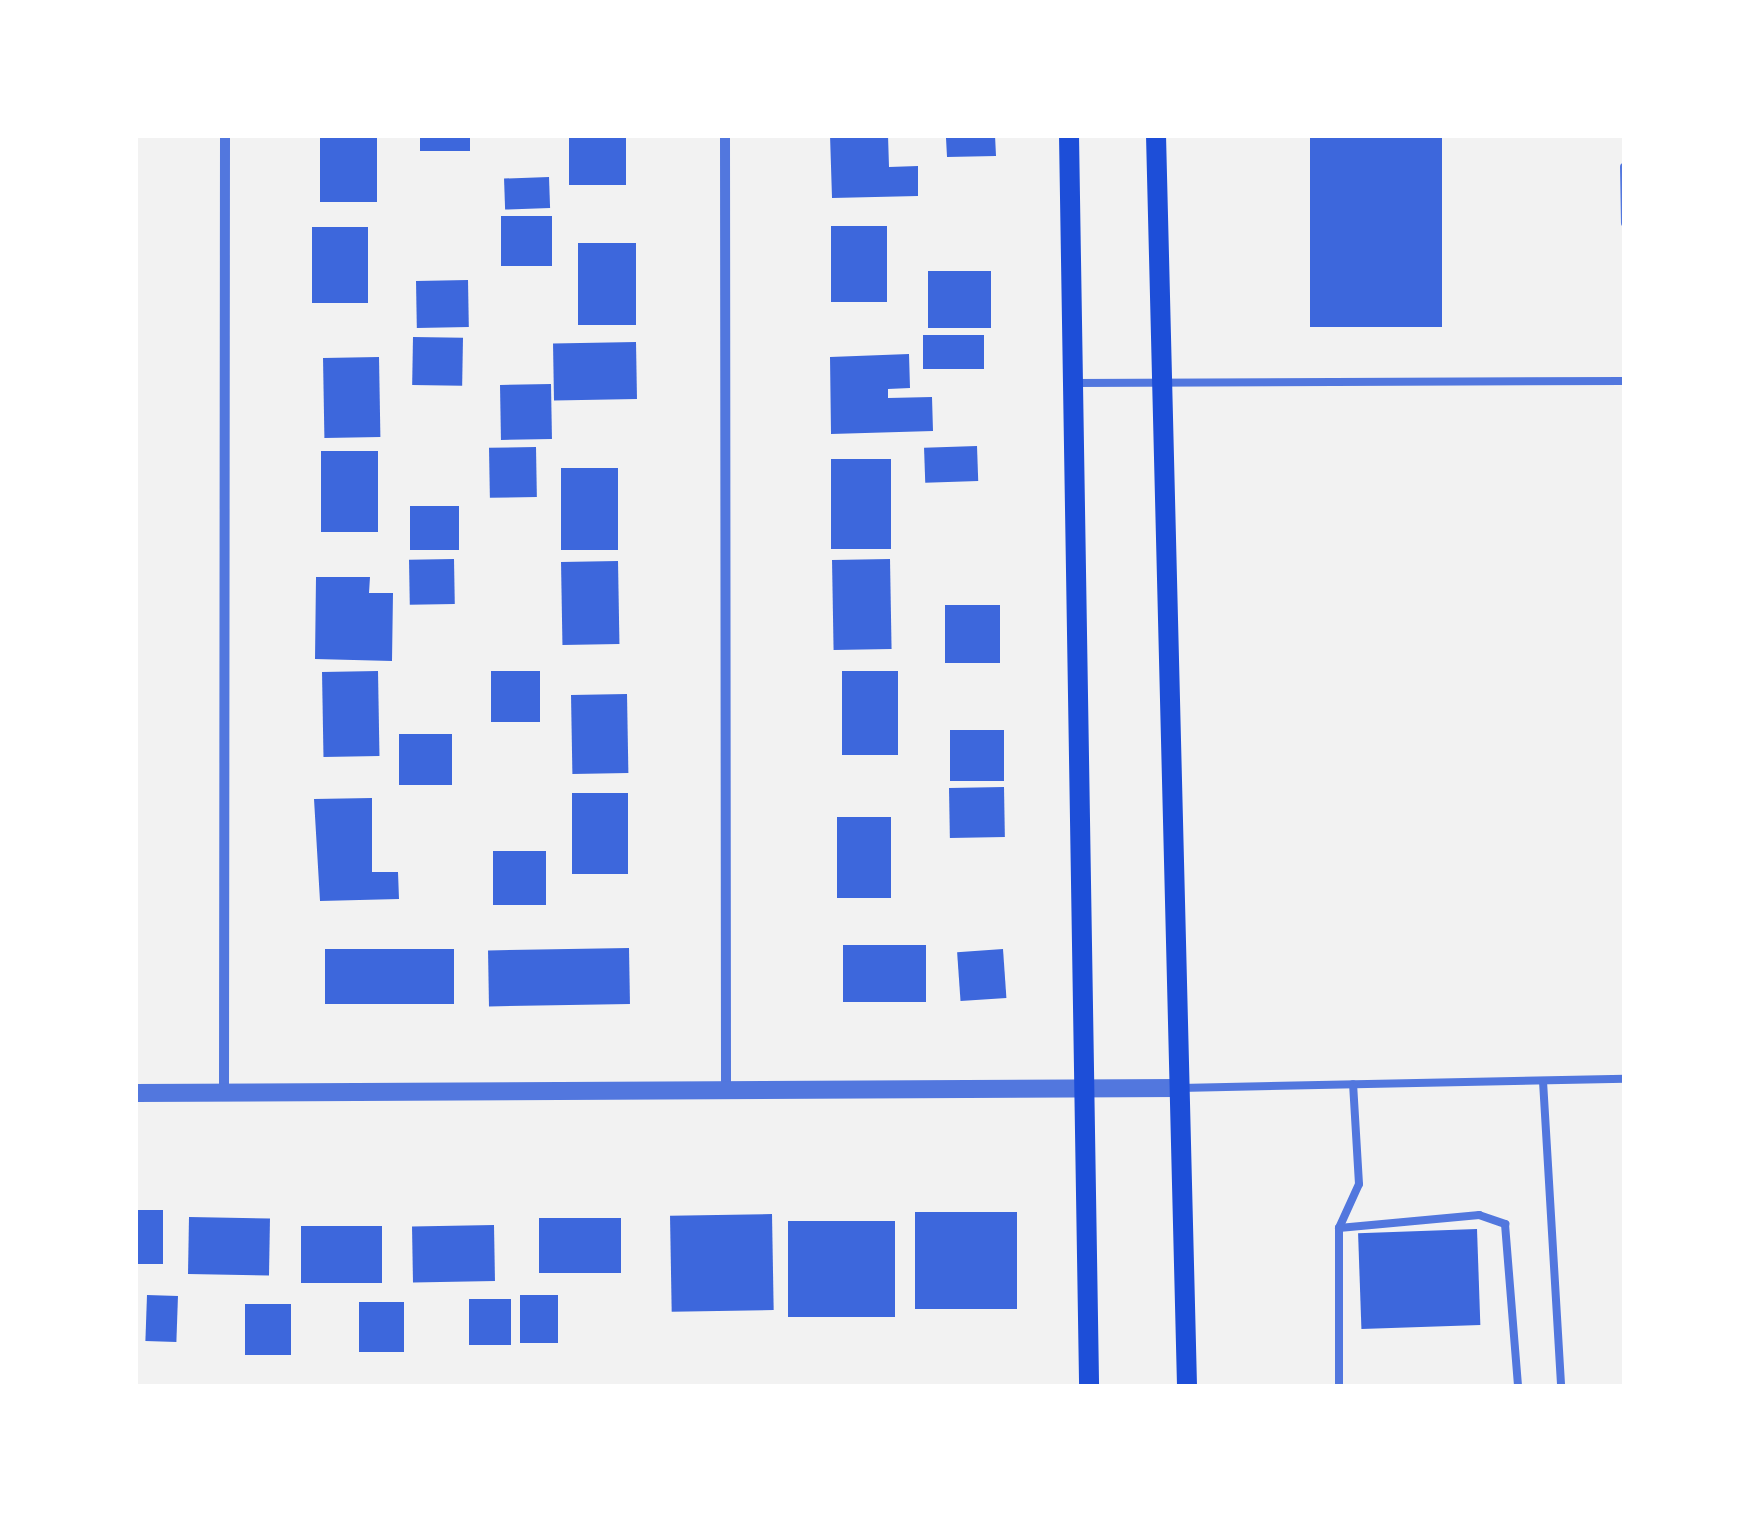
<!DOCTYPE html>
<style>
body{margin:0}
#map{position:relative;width:1760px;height:1522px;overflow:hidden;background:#f2f2f2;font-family:Jost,sans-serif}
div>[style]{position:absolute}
.building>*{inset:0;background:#3d67dc;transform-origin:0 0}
.service>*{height:8px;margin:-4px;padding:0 4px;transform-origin:4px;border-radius:4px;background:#5277de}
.minor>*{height:10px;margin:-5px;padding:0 5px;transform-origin:5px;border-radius:5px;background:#5277de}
.tertiary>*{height:18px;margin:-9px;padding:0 9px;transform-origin:9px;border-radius:9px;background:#5277de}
.secondary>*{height:20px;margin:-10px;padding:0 10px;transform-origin:10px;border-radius:10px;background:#1d4ed8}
span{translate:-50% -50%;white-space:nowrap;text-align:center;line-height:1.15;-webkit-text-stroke:10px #fff;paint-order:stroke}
.frame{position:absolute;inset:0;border:138px solid #fff;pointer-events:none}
</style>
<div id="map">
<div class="building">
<div style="left:320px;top:135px;width:57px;height:67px"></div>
<div style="left:420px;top:135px;width:50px;height:16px"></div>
<div style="left:569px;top:135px;width:57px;height:50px"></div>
<div style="clip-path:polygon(830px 135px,888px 135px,889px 167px,918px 166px,918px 196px,832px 198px)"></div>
<div style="clip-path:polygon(901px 135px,995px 135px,996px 156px,947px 157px,946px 138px)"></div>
<div style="left:1310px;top:135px;width:132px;height:192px"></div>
<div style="left:549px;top:177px;width:31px;height:45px;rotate:88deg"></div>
<div style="left:552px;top:216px;width:50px;height:51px;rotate:90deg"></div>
<div style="left:831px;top:226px;width:56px;height:76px"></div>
<div style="left:368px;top:227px;width:76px;height:56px;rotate:90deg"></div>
<div style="left:578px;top:243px;width:58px;height:82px"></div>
<div style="left:928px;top:271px;width:63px;height:57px"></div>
<div style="left:468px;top:280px;width:47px;height:52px;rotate:89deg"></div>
<div style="left:984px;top:335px;width:34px;height:61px;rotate:90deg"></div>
<div style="left:413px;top:337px;width:50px;height:48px;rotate:1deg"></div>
<div style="left:636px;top:342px;width:57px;height:83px;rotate:89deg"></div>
<div style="clip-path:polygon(909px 354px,910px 388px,888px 389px,888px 398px,932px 397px,933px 431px,831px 434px,830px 357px)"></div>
<div style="left:379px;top:357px;width:80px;height:56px;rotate:89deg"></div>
<div style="left:551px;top:384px;width:55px;height:51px;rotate:89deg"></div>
<div style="left:977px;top:446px;width:35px;height:53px;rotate:88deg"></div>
<div style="left:536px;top:447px;width:50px;height:47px;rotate:89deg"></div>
<div style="left:321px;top:451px;width:57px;height:81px"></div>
<div style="left:831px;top:459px;width:60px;height:90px"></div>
<div style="left:561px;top:468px;width:57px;height:82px"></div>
<div style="left:410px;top:506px;width:49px;height:44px"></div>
<div style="left:454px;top:559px;width:45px;height:45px;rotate:89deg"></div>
<div style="left:890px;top:559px;width:90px;height:58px;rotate:89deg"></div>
<div style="left:618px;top:561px;width:83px;height:57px;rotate:89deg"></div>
<div style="clip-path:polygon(316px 577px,370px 577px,369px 593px,393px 593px,392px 661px,315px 659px)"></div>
<div style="left:945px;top:605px;width:55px;height:58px"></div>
<div style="left:378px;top:671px;width:85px;height:56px;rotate:89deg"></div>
<div style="left:491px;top:671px;width:49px;height:51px"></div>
<div style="left:842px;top:671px;width:56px;height:84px"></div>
<div style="left:627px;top:694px;width:79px;height:56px;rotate:89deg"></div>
<div style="left:950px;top:730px;width:54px;height:51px"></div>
<div style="left:399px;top:734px;width:53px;height:51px"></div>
<div style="left:1004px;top:787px;width:50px;height:55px;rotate:89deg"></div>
<div style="left:628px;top:793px;width:81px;height:56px;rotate:90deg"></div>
<div style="clip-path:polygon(372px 798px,372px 872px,398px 872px,399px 899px,320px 901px,314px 799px)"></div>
<div style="left:837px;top:817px;width:54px;height:81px"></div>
<div style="left:493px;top:851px;width:53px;height:54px"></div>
<div style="left:926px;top:945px;width:57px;height:83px;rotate:90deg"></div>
<div style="left:629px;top:948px;width:56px;height:141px;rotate:89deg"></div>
<div style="left:325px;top:949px;width:129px;height:55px"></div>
<div style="left:1003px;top:949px;width:49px;height:46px;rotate:86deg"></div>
<div style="left:135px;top:1210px;width:28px;height:54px"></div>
<div style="left:915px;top:1212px;width:102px;height:97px"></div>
<div style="left:772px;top:1214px;width:96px;height:102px;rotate:89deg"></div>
<div style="left:189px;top:1217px;width:81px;height:57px;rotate:1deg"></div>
<div style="left:539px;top:1218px;width:82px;height:55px"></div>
<div style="left:788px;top:1221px;width:107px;height:96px"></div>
<div style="left:494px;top:1225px;width:56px;height:82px;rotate:89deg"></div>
<div style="left:382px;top:1226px;width:57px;height:81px;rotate:90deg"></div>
<div style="left:1477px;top:1229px;width:96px;height:119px;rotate:88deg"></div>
<div style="left:147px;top:1295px;width:31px;height:46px;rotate:2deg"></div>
<div style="left:520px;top:1295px;width:38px;height:48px"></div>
<div style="left:511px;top:1299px;width:46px;height:42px;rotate:90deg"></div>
<div style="left:359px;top:1302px;width:45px;height:50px"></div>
<div style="left:245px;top:1304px;width:46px;height:51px"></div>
</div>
<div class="service">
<div style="left:1624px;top:167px;width:56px;rotate:89deg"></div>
<div style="left:1075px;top:383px;width:550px;rotate:-0.21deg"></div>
<div style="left:1543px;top:1081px;width:307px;rotate:86.6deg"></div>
<div style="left:1180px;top:1088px;width:445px;rotate:-1.2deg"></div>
<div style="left:1339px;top:1228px;width:141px;rotate:-5.3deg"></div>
<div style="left:1479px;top:1215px;width:28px;rotate:19deg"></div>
<div style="left:1505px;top:1224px;width:164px;rotate:85.4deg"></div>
<div style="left:1339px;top:1387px;width:159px;rotate:-90deg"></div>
<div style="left:1339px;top:1228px;width:48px;rotate:-65.6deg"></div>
<div style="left:1359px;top:1184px;width:100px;rotate:-93.4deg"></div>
</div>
<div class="minor">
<div style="left:725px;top:135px;width:955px;rotate:89.94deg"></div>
<div style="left:224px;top:1094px;width:959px;rotate:-89.94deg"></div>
</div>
<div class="tertiary">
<div style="left:135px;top:1093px;width:1043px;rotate:-0.27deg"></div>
</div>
<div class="secondary">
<div style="left:1069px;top:135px;width:1252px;rotate:89.08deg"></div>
<div style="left:1156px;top:135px;width:1252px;rotate:88.58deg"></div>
</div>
<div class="frame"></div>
</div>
